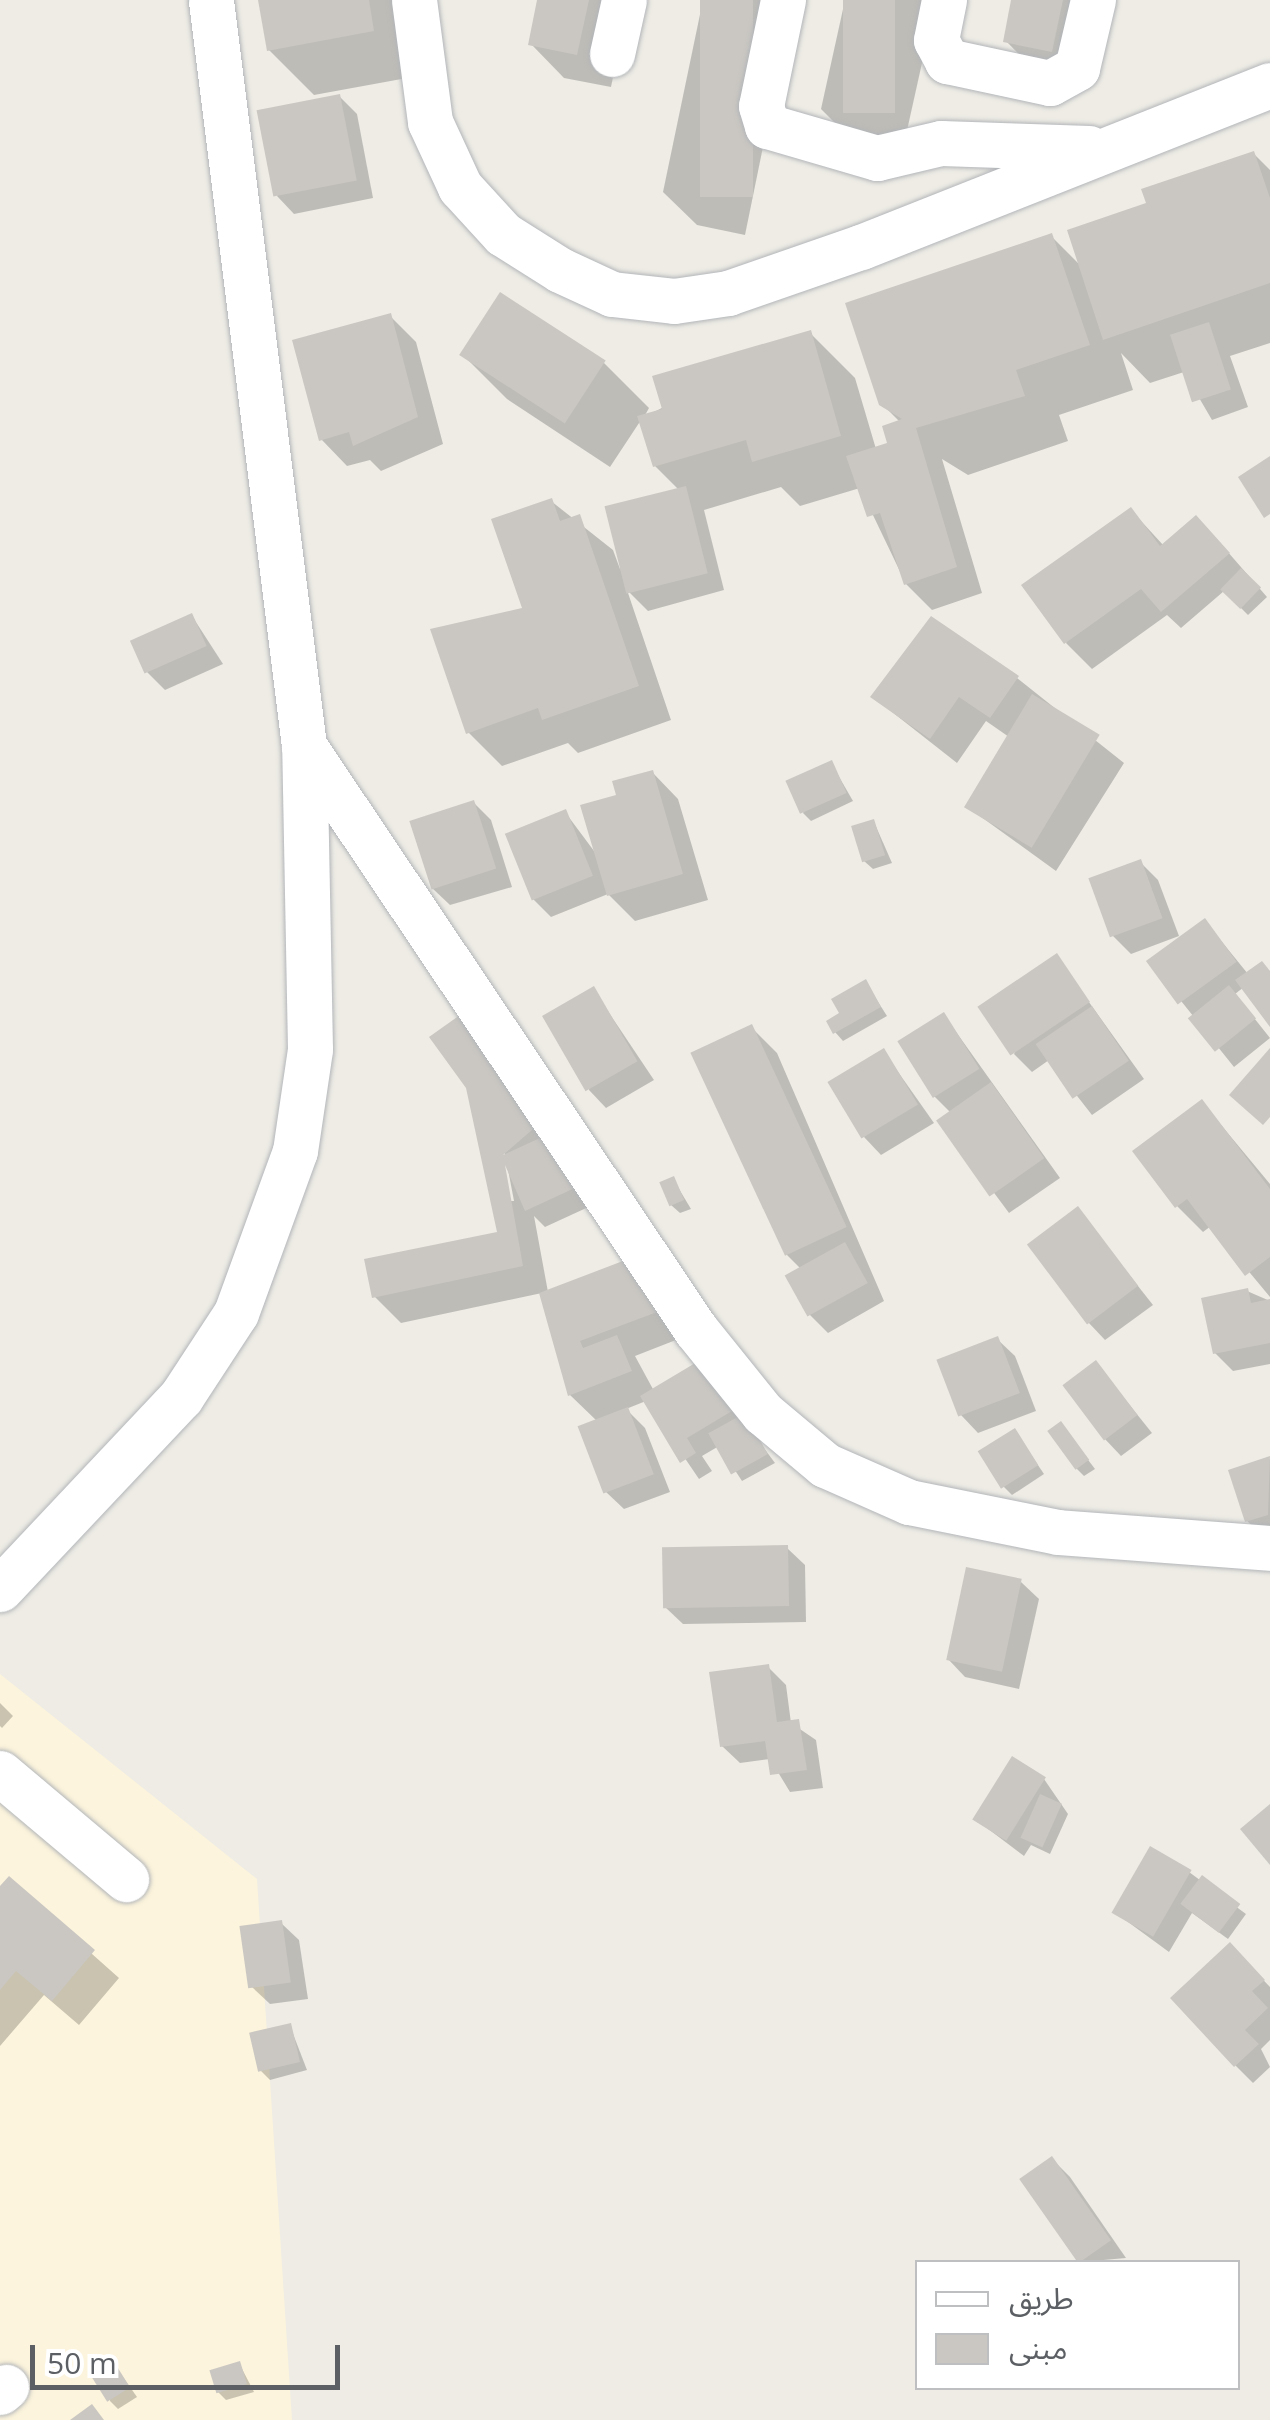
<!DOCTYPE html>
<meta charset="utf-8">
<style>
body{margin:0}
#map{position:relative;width:1270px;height:2420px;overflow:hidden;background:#eeece5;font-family:"Open Sans","Noto Sans Arabic",sans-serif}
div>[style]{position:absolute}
.commercial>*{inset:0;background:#fcf4dc}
.shadow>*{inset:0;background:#0003}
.building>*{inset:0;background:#cac7c2;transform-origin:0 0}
.roads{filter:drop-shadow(0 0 2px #b2b5b9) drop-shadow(0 0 2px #b2b5b9)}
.minor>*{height:45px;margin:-22.5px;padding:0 22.5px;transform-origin:22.5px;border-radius:22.5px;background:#fff}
span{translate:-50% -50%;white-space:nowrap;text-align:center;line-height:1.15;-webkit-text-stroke:9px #fff;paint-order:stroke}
.legend{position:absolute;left:915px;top:2260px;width:325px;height:130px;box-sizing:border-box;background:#fff;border:2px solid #bebfc1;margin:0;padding:12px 18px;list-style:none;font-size:30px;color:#5c6064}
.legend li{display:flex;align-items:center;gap:20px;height:50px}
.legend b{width:50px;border:2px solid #bebfc1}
.scale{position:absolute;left:30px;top:2345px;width:310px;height:45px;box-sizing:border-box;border:5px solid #5c6064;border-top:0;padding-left:12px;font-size:30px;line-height:35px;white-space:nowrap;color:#5c6064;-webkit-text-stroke:8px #fff;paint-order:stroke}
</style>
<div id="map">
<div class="commercial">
<div style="clip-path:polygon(0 1674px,257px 1879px,292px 2420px,0 2420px)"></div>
</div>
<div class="shadow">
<div style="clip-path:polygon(260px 0,404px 0,418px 76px,314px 95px,269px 50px)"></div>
<div style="clip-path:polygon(540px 0,629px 0,611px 87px,564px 78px,531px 44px)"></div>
<div style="clip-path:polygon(703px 0,793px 0,745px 235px,697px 225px,663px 192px)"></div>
<div style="clip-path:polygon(845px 0,936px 0,902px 153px,855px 143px,821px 109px)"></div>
<div style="clip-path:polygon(1014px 0,1103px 0,1039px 75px,1006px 41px)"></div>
<div style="clip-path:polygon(339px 96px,357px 114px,373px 198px,294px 214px,277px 196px)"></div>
<div style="clip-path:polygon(1254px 154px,1270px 170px,1270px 343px,1230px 356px,1248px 407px,1212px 420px,1184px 372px,1150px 383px,1121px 353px,1133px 390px,1059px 415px,1068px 441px,968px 475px,942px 459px,982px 593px,932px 610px,906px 584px,860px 488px,800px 506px,781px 487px,704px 510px,724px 590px,648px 611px,627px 590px,671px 720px,578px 753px,568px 743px,502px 766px,468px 732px,525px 610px,551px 501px,613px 550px,620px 569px,680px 491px,655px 466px,641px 420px,610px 467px,507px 399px,462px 354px,604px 363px,649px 408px,644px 417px,810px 333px,855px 378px,876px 449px,891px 444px,900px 422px,881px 403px,1051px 236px,1081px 266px,1149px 205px)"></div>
<div style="clip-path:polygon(390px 316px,416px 342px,443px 444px,381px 471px,370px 460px,347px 466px,321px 439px)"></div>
<div style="clip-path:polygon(1131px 510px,1164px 546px,1214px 536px,1267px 597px,1248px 615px,1224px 591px,1181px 628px,1167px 615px,1092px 669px,1066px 643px)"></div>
<div style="clip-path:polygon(192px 616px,223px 664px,165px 690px,147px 672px)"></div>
<div style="clip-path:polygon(1017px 678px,1124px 763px,1056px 871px,966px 806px,1009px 737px,986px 721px,957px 763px,873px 697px)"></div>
<div style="clip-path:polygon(831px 763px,853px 801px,811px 821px,803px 813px)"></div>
<div style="clip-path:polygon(652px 772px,678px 799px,708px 900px,635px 921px,608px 894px,551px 917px,533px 899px,565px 812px,597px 855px,619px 797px)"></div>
<div style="clip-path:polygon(474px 803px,491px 820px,512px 887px,450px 905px,432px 888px)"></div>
<div style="clip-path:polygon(874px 822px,892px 863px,873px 869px,864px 861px)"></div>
<div style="clip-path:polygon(1140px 862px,1158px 880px,1179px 936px,1131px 954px,1113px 936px)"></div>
<div style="clip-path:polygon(1205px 921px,1248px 974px,1270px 972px,1270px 1023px,1244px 987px,1235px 994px,1270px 1038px,1234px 1067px,1149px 961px)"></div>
<div style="clip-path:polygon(1056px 956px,1144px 1079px,1092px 1115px,1049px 1060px,1032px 1072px,1014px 1054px)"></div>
<div style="clip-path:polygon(866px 983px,887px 1016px,843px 1041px,835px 1032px)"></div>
<div style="clip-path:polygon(593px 989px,654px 1080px,606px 1108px,589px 1090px)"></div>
<div style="clip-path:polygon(944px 1015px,1060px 1178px,1009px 1213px,940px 1120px,951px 1113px,934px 1096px)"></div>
<div style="clip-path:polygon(evenodd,460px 1018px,595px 1204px,545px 1227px,534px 1216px,548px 1292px,635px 1259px,681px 1338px,635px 1356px,654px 1391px,701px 1363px,775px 1463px,742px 1481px,719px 1446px,702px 1456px,712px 1471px,699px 1479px,646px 1401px,626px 1409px,645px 1428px,670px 1492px,624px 1509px,606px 1492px,598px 1422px,570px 1395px,542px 1293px,401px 1323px,375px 1297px,499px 1234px,460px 1018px,502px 1138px,514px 1201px,510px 1201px,498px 1139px,502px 1138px)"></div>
<div style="clip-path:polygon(751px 1027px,777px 1053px,884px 1301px,828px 1333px,810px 1315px,801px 1269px,787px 1255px)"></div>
<div style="clip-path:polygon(884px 1052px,934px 1123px,881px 1155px,864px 1137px)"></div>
<div style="clip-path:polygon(1202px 1102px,1270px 1184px,1270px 1297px,1211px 1226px,1203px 1232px,1177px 1206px)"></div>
<div style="clip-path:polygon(673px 1179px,691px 1209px,680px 1213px,671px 1205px)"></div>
<div style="clip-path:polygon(1078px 1210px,1153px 1305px,1105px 1340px,1088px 1322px)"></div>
<div style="clip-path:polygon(1247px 1291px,1270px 1301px,1270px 1364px,1233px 1371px,1215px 1353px)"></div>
<div style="clip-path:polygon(997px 1339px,1015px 1356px,1036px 1411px,978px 1433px,961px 1415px)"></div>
<div style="clip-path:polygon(1096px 1363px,1152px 1433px,1121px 1456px,1104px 1438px)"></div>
<div style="clip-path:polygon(1061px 1424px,1095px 1469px,1084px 1476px,1076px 1468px)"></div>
<div style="clip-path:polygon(1015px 1431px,1044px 1474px,1012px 1495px,1004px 1487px)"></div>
<div style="clip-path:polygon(1270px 1459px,1270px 1537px,1265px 1538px,1247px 1521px,1231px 1471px)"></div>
<div style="clip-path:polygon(787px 1548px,805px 1565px,806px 1622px,683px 1624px,665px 1607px)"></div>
<div style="clip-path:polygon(1021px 1582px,1039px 1599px,1019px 1689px,965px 1677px,948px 1659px)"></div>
<div style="clip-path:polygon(768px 1667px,786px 1685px,791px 1723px,816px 1740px,823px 1788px,790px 1792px,770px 1759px,740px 1763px,722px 1746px)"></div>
<div style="clip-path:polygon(0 1703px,13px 1716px,2px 1728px,0 1726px)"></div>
<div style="clip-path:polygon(1044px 1779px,1068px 1814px,1050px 1854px,1031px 1845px,1024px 1856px,975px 1819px)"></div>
<div style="clip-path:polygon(1189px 1872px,1246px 1914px,1228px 1939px,1192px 1913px,1169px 1952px,1113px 1911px)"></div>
<div style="clip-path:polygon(9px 1880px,119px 1978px,79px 2025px,44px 1995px,0 2046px,0 1890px)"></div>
<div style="clip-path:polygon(281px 1923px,299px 1940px,308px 1999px,270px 2004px,252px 1987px)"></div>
<div style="clip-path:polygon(1247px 1963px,1270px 1987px,1270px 2040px,1261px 2049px,1270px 2067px,1253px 2083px,1235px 2065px)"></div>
<div style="clip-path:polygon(290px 2026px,307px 2070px,270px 2080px,261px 2071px)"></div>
<div style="clip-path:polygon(1052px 2159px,1070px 2177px,1126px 2258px,1081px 2262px,1022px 2179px)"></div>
<div style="clip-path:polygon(111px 2360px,137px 2397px,118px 2409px,110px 2401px)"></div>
<div style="clip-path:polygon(239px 2363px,254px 2392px,226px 2400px,218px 2392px)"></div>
</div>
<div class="building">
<div style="clip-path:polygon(258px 0,369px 0,374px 31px,267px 51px)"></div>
<div style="clip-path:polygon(537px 0,589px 0,577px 55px,528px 45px)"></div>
<div style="left:700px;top:0;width:53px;height:197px"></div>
<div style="left:843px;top:0;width:52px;height:113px"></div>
<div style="clip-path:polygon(1011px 0,1063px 0,1052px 52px,1003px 42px)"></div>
<div style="left:340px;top:94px;width:88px;height:85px;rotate:79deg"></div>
<div style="clip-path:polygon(1254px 151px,1270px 198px,1270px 283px,1103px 340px,1067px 230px,1146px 203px,1141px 189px)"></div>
<div style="clip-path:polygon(1052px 233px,1090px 345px,1016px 370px,1025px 396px,916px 428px,957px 567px,904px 585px,880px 513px,867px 517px,846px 456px,887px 443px,882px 426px,902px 419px,879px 405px,845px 303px)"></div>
<div style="left:500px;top:292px;width:126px;height:75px;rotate:33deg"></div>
<div style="clip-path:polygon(391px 313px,418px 417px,353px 446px,349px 432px,319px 441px,292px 340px)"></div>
<div style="left:1209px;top:322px;width:71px;height:41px;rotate:72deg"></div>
<div style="clip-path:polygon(811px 330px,841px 436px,752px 462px,746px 440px,653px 467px,637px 416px,662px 409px,652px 376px)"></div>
<div style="clip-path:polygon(1270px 456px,1270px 514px,1264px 518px,1238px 477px)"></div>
<div style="left:686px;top:486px;width:90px;height:84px;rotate:76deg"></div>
<div style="clip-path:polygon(552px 498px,560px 521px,580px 514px,639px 686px,542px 720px,538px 708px,466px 734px,430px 629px,522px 608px,491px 519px)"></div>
<div style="clip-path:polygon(1131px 507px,1160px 546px,1196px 515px,1230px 553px,1161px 612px,1141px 589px,1064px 644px,1021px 585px)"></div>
<div style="left:1241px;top:568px;width:28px;height:30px;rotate:44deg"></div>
<div style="left:192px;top:613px;width:36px;height:68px;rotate:66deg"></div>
<div style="clip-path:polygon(931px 616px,1019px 676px,990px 718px,959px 697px,930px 739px,870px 697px)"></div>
<div style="left:1032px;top:694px;width:79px;height:132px;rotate:31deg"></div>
<div style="left:832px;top:760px;width:36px;height:51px;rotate:66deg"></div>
<div style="clip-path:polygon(653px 770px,683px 874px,607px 896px,580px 805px,616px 795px,612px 781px)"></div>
<div style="left:474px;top:800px;width:72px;height:68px;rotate:72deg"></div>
<div style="left:566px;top:809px;width:72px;height:66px;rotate:68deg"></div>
<div style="left:874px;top:819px;width:38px;height:24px;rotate:73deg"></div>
<div style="left:1141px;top:859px;width:63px;height:56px;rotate:70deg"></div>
<div style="left:1205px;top:918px;width:54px;height:73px;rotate:54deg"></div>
<div style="left:1057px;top:953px;width:59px;height:96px;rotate:56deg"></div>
<div style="clip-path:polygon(1262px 961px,1270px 971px,1270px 1027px,1235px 980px)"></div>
<div style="clip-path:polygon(866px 979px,881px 1007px,833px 1034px,826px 1021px,839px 1013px,831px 999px)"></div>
<div style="left:1229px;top:985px;width:43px;height:53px;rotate:51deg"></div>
<div style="left:594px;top:986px;width:87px;height:60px;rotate:60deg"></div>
<div style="left:1092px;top:1006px;width:66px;height:68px;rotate:56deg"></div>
<div style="left:944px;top:1012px;width:67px;height:55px;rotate:58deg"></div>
<div style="clip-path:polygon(460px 1015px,540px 1123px,503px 1155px,555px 1131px,579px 1186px,525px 1211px,505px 1165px,523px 1266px,372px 1298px,364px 1259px,497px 1232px,466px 1088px,429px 1037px)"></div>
<div style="left:752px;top:1024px;width:224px;height:68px;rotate:65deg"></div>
<div style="left:884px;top:1048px;width:66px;height:66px;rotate:59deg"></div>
<div style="clip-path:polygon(1270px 1048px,1270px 1117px,1263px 1125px,1229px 1095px)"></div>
<div style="left:991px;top:1082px;width:93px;height:67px;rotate:55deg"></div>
<div style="clip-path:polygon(1202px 1099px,1270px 1189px,1270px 1257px,1245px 1276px,1187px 1199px,1175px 1208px,1132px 1151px)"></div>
<div style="left:674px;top:1176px;width:26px;height:16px;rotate:67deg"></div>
<div style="left:1078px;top:1206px;width:100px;height:64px;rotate:53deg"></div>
<div style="left:845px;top:1242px;width:47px;height:69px;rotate:61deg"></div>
<div style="clip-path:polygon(636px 1256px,657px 1312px,580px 1341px,583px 1348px,617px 1335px,632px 1371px,568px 1396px,539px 1293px)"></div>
<div style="clip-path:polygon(1248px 1288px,1251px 1303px,1270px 1299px,1270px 1343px,1213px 1354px,1201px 1298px)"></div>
<div style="left:998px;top:1336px;width:61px;height:66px;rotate:69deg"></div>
<div style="clip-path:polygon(702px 1359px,732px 1411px,687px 1438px,696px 1453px,680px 1463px,640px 1396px)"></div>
<div style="left:1096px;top:1360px;width:69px;height:42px;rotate:53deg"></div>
<div style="left:628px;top:1407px;width:72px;height:54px;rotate:69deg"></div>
<div style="left:745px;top:1413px;width:47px;height:42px;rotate:61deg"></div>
<div style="left:1061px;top:1421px;width:48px;height:17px;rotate:54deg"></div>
<div style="left:1015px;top:1428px;width:44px;height:44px;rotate:58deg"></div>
<div style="clip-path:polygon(1270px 1456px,1268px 1515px,1245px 1522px,1228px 1470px)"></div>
<div style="left:788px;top:1545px;width:61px;height:126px;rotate:89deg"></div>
<div style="left:966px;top:1567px;width:57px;height:95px;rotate:12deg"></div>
<div style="clip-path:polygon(769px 1664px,777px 1722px,799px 1719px,807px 1770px,770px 1775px,765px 1741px,720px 1747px,709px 1672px)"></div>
<div style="left:1012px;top:1756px;width:40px;height:75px;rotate:32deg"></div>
<div style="left:1040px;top:1794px;width:24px;height:48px;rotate:24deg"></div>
<div style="clip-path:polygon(1270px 1804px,1270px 1865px,1240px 1829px)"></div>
<div style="left:1150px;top:1846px;width:48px;height:77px;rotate:30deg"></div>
<div style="left:1202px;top:1875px;width:48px;height:36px;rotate:37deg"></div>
<div style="clip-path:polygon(9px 1876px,95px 1950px,52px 2001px,16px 1971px,0 1990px,0 1886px)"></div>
<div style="left:282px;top:1920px;width:63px;height:43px;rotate:82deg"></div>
<div style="clip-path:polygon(1230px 1942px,1265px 1980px,1252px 1991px,1268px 2008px,1245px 2030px,1259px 2044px,1234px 2067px,1170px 1998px)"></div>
<div style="left:291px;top:2023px;width:40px;height:43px;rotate:77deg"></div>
<div style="left:1052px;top:2156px;width:103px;height:40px;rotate:55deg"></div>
<div style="left:111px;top:2357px;width:36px;height:27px;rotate:58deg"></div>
<div style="left:240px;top:2361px;width:24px;height:32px;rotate:73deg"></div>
<div style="clip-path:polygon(92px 2404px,104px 2420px,70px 2420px)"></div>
</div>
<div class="roads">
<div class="minor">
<div style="left:414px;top:0;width:123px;rotate:82.5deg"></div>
<div style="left:430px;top:122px;width:72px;rotate:65.2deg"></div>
<div style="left:460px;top:187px;width:64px;rotate:47.5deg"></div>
<div style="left:503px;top:234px;width:67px;rotate:32.3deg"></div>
<div style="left:560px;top:270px;width:57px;rotate:24.8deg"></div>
<div style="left:612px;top:294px;width:62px;rotate:6.4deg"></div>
<div style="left:674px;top:301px;width:55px;rotate:-8.4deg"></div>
<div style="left:728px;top:293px;width:141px;rotate:-19.1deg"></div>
<div style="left:861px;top:247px;width:440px;rotate:-21.6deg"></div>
<div style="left:783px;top:0;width:108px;rotate:101.7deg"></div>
<div style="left:761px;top:106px;width:21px;rotate:73deg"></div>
<div style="left:767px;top:126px;width:115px;rotate:16.2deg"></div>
<div style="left:877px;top:158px;width:66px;rotate:-13.2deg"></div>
<div style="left:941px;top:143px;width:148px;rotate:1.9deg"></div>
<div style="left:944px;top:0;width:41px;rotate:101.3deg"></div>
<div style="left:936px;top:40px;width:24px;rotate:62deg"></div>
<div style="left:947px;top:61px;width:105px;rotate:12.1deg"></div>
<div style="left:1050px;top:83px;width:31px;rotate:-29deg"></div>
<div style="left:1077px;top:68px;width:70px;rotate:-76.8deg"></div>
<div style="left:612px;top:54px;width:55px;rotate:-77.5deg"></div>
<div style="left:304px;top:746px;width:703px;rotate:56.13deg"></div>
<div style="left:696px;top:1330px;width:107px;rotate:51.1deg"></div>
<div style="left:763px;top:1413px;width:81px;rotate:40deg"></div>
<div style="left:825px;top:1465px;width:92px;rotate:23.8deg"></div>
<div style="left:909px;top:1502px;width:152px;rotate:11.4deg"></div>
<div style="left:1058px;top:1532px;width:213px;rotate:4.3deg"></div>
<div style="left:0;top:1589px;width:264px;rotate:-46.7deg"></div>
<div style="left:181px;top:1397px;width:100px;rotate:-56.8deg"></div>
<div style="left:236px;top:1313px;width:172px;rotate:-70deg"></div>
<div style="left:295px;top:1151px;width:103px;rotate:-81.6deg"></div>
<div style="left:310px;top:1049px;width:303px;rotate:-91.1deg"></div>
<div style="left:304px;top:746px;width:752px;rotate:-97.11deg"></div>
<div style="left:0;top:1773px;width:165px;rotate:40.1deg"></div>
<div style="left:0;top:2392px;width:8px;rotate:-40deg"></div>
</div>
</div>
<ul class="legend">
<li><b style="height:12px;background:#fff"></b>طريق</li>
<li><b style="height:28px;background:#cac7c2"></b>مبنى</li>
</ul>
<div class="scale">50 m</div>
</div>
